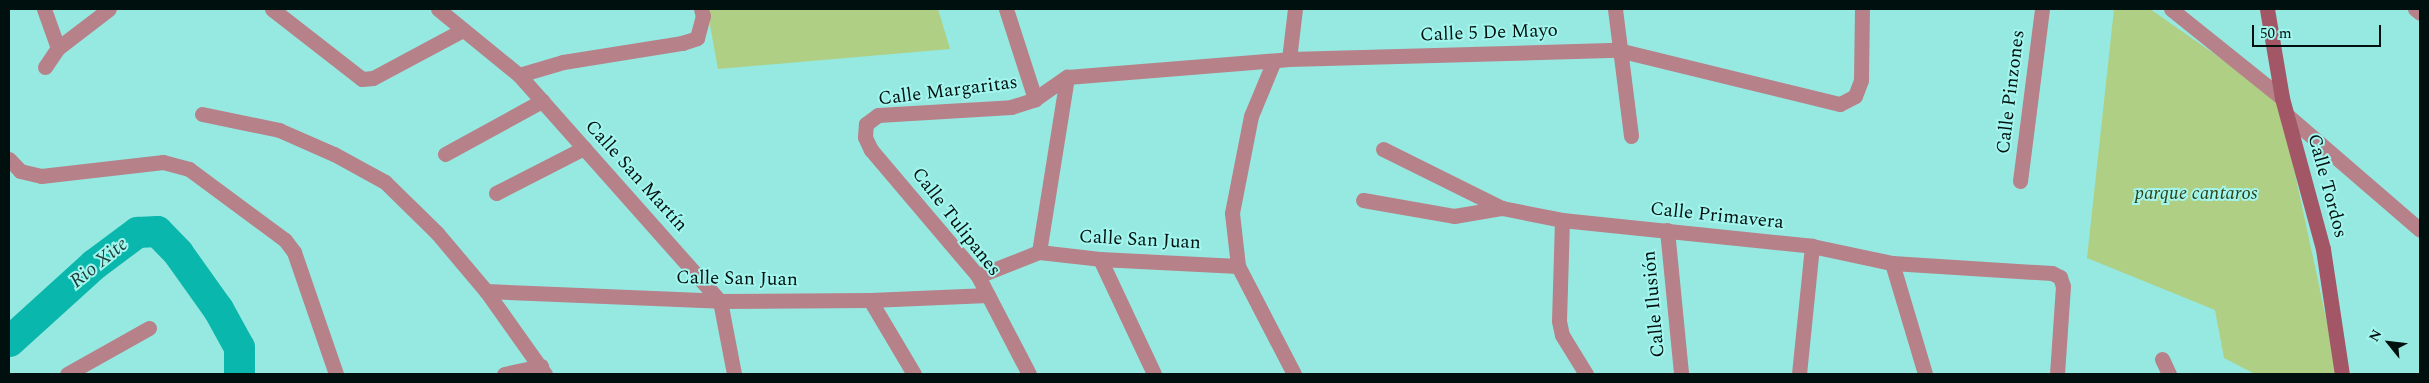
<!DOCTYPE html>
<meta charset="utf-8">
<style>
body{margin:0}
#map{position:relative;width:2429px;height:383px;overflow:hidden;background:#96e9e1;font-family:Spectral,serif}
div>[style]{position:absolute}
.green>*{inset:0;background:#afcf84}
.river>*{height:31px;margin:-15.5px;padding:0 15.5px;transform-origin:15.5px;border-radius:15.5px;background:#0ab7ad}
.street>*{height:15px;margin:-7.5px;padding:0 7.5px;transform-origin:7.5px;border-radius:7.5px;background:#b7818a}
.secondary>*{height:15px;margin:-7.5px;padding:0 7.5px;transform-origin:7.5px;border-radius:7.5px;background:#a35666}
span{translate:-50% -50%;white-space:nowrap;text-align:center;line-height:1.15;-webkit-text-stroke:4px #a3f6ee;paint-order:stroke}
.street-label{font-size:19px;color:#00100e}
.park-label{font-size:19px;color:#2f4013;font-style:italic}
.water-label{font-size:20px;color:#1f3d3a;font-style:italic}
.frame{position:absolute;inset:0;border:10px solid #00100e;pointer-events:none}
.north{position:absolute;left:2364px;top:318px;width:50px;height:50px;-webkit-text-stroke:4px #a3f6ee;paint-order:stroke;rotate:299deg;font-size:14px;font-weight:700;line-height:20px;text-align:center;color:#00100e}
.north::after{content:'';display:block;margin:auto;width:18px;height:22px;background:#00100e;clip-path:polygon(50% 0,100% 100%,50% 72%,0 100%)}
.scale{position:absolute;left:2252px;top:25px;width:129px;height:22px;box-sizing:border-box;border:2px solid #00100e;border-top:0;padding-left:6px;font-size:15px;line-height:18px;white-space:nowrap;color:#00100e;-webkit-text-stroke:4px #a3f6ee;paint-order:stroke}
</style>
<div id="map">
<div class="green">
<div style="clip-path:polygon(707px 9px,938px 9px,950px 49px,718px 69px)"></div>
<div style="clip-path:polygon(2114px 9px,2150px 9px,2279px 99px,2338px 374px,2255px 374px,2224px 358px,2215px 310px,2087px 258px)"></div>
</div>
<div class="river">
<div style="left:9px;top:341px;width:115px;rotate:-42.2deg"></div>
<div style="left:94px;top:264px;width:54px;rotate:-36.7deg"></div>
<div style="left:137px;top:232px;width:20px;rotate:-3deg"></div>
<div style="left:157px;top:231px;width:30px;rotate:46deg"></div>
<div style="left:178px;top:253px;width:69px;rotate:54.5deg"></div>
<div style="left:218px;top:309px;width:43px;rotate:61.1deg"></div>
<div style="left:239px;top:347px;width:27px;rotate:90deg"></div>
</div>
<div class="street">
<div style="left:44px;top:9px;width:41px;rotate:70.3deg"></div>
<div style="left:272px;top:9px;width:114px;rotate:37.9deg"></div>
<div style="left:362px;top:79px;width:11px;rotate:-5deg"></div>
<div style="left:373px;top:78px;width:102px;rotate:-28.1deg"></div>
<div style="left:438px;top:9px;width:104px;rotate:39.2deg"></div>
<div style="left:519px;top:75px;width:302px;rotate:48.4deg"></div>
<div style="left:720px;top:301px;width:74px;rotate:79.1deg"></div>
<div style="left:1006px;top:9px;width:95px;rotate:72.1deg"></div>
<div style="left:1615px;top:9px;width:128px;rotate:82.8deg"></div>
<div style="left:2171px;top:9px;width:142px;rotate:38.7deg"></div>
<div style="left:2415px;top:9px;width:6px;rotate:39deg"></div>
<div style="left:1289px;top:59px;width:50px;rotate:-83.2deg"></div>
<div style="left:1273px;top:63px;width:57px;rotate:112.5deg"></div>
<div style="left:1251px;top:116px;width:99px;rotate:101.1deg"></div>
<div style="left:1232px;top:213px;width:53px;rotate:83.5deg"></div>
<div style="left:1238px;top:266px;width:122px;rotate:62.6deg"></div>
<div style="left:45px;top:67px;width:23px;rotate:-56deg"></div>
<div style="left:58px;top:48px;width:64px;rotate:-37.4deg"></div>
<div style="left:519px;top:75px;width:46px;rotate:-16.5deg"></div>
<div style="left:563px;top:62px;width:121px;rotate:-9.1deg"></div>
<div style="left:682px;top:43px;width:16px;rotate:-18deg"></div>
<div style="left:697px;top:38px;width:23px;rotate:-75deg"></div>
<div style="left:703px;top:16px;width:7px;rotate:-106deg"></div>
<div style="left:202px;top:114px;width:79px;rotate:11.7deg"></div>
<div style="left:279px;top:130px;width:60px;rotate:23.6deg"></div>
<div style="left:334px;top:154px;width:58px;rotate:28.8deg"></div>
<div style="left:385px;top:182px;width:73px;rotate:44.4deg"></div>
<div style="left:437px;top:233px;width:76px;rotate:49.8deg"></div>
<div style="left:486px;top:291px;width:102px;rotate:54.6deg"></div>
<div style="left:2288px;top:116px;width:174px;rotate:40.8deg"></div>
<div style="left:1383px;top:149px;width:133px;rotate:26.4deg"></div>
<div style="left:1502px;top:208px;width:61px;rotate:11.3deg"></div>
<div style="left:1562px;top:220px;width:251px;rotate:5.9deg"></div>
<div style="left:1812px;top:246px;width:82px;rotate:12deg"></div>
<div style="left:1892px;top:263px;width:160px;rotate:3.6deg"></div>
<div style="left:2052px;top:273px;width:9px;rotate:27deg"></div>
<div style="left:2060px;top:277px;width:9px;rotate:72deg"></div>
<div style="left:2063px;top:286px;width:88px;rotate:93.9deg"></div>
<div style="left:445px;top:154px;width:111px;rotate:-28.7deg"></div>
<div style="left:9px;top:159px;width:16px;rotate:47deg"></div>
<div style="left:20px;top:171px;width:22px;rotate:13deg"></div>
<div style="left:41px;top:176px;width:123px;rotate:-6.5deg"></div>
<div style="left:163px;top:162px;width:27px;rotate:15deg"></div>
<div style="left:189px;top:169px;width:119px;rotate:36.5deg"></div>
<div style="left:285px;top:240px;width:15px;rotate:53deg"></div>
<div style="left:294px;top:252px;width:129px;rotate:71deg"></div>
<div style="left:2020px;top:181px;width:173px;rotate:-82.7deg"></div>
<div style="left:496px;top:193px;width:99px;rotate:-27.1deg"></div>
<div style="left:1363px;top:200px;width:92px;rotate:10deg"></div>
<div style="left:1454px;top:216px;width:49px;rotate:-9.5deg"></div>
<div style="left:1562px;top:220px;width:101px;rotate:91.7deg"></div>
<div style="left:1559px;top:321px;width:14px;rotate:78deg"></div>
<div style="left:1562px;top:335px;width:46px;rotate:58.4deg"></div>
<div style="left:1667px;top:230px;width:145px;rotate:84.4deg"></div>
<div style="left:1039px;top:252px;width:177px;rotate:-80.9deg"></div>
<div style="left:1100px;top:259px;width:127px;rotate:64.8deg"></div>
<div style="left:1892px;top:263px;width:116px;rotate:73.4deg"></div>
<div style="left:978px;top:276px;width:66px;rotate:-21.5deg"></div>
<div style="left:1039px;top:252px;width:61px;rotate:6.5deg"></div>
<div style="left:1100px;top:259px;width:138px;rotate:2.9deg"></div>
<div style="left:486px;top:291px;width:234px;rotate:2.4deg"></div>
<div style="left:720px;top:301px;width:150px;rotate:-0.4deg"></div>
<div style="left:870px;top:300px;width:118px;rotate:-2.4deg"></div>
<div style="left:870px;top:300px;width:86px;rotate:59.3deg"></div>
<div style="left:2162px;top:359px;width:17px;rotate:65deg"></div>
<div style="left:67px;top:374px;width:94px;rotate:-29.3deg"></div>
<div style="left:504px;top:374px;width:38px;rotate:-12deg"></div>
<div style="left:1029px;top:374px;width:110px;rotate:-117.5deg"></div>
<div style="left:978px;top:276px;width:165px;rotate:-130.3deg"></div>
<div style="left:871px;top:150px;width:14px;rotate:-115deg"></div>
<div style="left:865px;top:137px;width:13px;rotate:-86deg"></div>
<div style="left:866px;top:124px;width:15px;rotate:-37deg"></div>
<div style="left:878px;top:115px;width:133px;rotate:-3.4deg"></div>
<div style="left:1011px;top:107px;width:25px;rotate:-18deg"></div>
<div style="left:1035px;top:99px;width:39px;rotate:-35deg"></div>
<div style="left:1067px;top:77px;width:223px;rotate:-4.6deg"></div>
<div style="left:1289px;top:59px;width:329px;rotate:-1.6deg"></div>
<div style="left:1618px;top:50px;width:228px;rotate:13.7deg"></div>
<div style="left:1840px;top:104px;width:17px;rotate:-28deg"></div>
<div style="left:1855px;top:96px;width:17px;rotate:-69deg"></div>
<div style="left:1861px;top:80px;width:71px;rotate:-89.2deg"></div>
<div style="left:1799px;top:374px;width:129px;rotate:-84.2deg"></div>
</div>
<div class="secondary">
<div style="left:2267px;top:9px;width:90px;rotate:80.4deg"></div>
<div style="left:2282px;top:98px;width:156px;rotate:74.8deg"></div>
<div style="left:2323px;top:249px;width:126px;rotate:81.4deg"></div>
</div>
<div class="street-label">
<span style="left:1489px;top:33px;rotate:-2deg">Calle 5 De Mayo</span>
<span style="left:948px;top:91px;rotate:-7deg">Calle Margaritas</span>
<span style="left:2011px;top:92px;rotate:-83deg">Calle Pinzones</span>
<span style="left:636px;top:176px;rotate:48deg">Calle San Martín</span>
<span style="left:2327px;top:186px;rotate:75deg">Calle Tordos</span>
<span style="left:1717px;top:216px;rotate:6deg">Calle Primavera</span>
<span style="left:956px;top:222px;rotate:52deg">Calle Tulipanes</span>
<span style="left:1140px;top:240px;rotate:3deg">Calle San Juan</span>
<span style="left:737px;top:279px;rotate:1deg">Calle San Juan</span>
<span style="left:1654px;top:304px;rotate:-95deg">Calle Ilusión</span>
</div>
<div class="park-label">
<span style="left:2196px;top:194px">parque cantaros</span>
</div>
<div class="water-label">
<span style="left:99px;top:263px;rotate:-39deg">Rio Xite</span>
</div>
<div class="frame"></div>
<div class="north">N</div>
<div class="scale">50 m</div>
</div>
